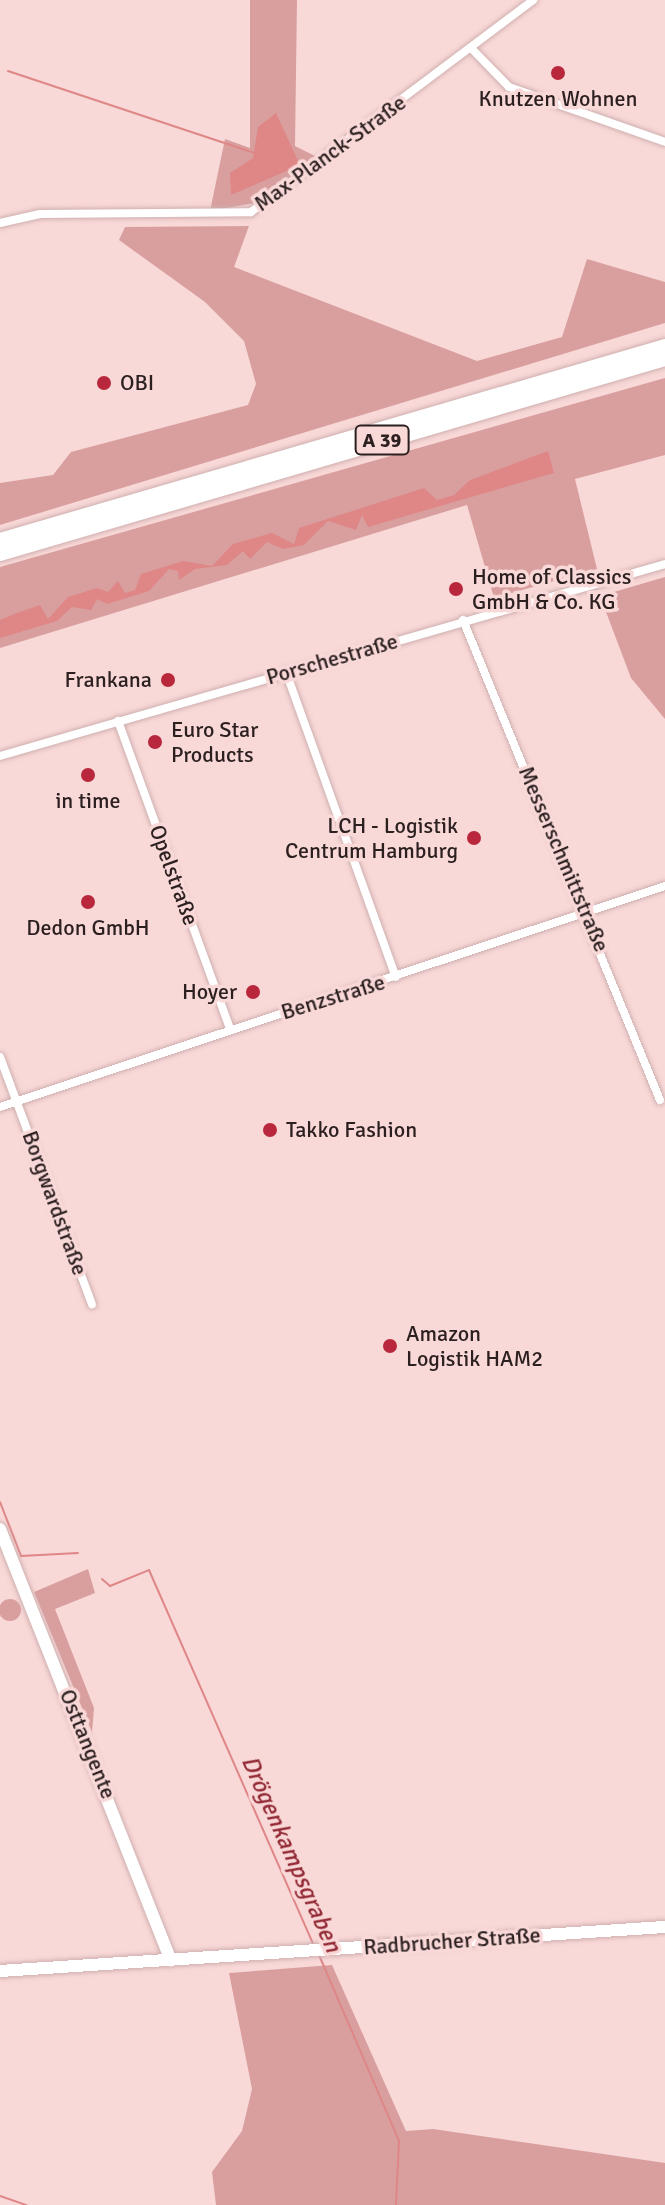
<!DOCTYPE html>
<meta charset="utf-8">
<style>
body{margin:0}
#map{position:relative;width:665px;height:2205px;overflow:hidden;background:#f9d8d8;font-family:Signika,sans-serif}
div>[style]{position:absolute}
.green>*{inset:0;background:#d99f9f}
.round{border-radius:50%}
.water>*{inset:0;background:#df8687}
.stream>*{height:2px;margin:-1px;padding:0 1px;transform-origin:1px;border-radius:1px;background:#df8687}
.roads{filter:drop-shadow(0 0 2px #cfafaf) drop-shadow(0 0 2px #cfafaf)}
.street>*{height:8px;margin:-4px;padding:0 4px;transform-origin:4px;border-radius:4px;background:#fff}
.secondary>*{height:12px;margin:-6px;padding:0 6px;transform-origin:6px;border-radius:6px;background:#fff}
.highway>*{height:14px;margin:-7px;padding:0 7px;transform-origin:7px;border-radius:7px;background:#fff}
.dots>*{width:22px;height:22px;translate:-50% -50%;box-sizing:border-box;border:4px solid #f9d8d8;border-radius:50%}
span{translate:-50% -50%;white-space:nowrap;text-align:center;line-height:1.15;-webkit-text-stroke:7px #f9d8d8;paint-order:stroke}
.shield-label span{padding:2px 6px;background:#f9d8d8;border:2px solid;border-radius:6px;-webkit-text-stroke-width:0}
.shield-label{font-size:20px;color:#2b1f1f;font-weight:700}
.poi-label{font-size:22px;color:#2b1f1f}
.left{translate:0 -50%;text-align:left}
.right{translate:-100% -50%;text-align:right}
.street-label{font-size:22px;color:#2b1f1f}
.water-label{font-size:24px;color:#912833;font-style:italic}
</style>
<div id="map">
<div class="green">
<div style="clip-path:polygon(250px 0,297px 0,295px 146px,319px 158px,255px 203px,210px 211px,225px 139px,250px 148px)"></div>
<div style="clip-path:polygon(249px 226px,234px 267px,477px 361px,562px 337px,587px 259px,665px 282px,665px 323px,0 525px,0 483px,53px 475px,71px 452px,248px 405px,256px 384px,244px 341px,205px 302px,119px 240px,125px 227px)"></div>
<div style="clip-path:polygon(665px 378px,665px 455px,575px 479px,597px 569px,494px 598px,467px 505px,0 648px,0 567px)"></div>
<div style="clip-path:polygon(665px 577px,665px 719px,631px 678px,600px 596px)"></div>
<div style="clip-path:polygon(88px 1569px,95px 1593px,55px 1609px,94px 1708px,92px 1732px,34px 1592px)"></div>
<div class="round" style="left:-1px;top:1599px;width:22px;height:22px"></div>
<div style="clip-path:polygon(332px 1965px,406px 2131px,433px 2129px,665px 2163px,665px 2205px,216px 2205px,212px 2172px,242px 2131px,252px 2089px,229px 1973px)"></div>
</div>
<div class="water">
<div style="clip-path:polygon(276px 113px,300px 165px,231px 195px,230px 173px,253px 158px,258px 127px)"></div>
<div style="clip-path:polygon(548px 451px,554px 473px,368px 527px,362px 515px,356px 530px,328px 521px,304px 545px,283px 549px,267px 542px,250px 559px,243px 551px,227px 565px,195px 569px,179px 580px,178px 571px,169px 569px,149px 591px,107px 604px,97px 599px,91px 610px,72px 607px,57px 621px,0 638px,0 620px,14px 614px,40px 605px,48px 619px,68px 597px,97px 588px,108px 592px,118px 581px,125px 593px,135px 590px,141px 574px,183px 561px,212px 566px,233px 544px,272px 533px,294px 544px,299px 528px,424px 488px,437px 500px,454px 495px,470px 480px)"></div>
</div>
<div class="stream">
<div style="left:8px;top:71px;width:259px;rotate:18.4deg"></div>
<div style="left:0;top:1502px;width:58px;rotate:68.7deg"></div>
<div style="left:21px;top:1556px;width:57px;rotate:-3deg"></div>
<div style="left:102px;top:1579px;width:11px;rotate:41deg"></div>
<div style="left:110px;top:1586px;width:42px;rotate:-22.3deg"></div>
<div style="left:149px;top:1570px;width:411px;rotate:66.3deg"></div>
<div style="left:319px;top:1955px;width:202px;rotate:66.7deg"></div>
<div style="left:399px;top:2141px;width:64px;rotate:92.7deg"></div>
<div style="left:0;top:2196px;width:28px;rotate:19deg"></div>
</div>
<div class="roads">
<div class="street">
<div style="left:471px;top:48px;width:54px;rotate:45.7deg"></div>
<div style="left:509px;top:87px;width:165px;rotate:19.4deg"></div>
<div style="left:0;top:223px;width:41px;rotate:-12.7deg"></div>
<div style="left:40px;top:214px;width:211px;rotate:-0.5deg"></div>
<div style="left:251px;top:212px;width:353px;rotate:-36.9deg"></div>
<div style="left:463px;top:620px;width:519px;rotate:67.69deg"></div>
<div style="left:286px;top:672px;width:324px;rotate:70.2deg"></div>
<div style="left:118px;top:721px;width:328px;rotate:70deg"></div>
<div style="left:0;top:756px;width:692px;rotate:-16.1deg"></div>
<div style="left:0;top:1057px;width:264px;rotate:69.6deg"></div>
<div style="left:0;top:1107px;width:701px;rotate:-18.38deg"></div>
</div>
<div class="secondary">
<div style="left:0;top:1529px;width:464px;rotate:68.4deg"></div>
<div style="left:0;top:1971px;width:666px;rotate:-3.79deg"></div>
</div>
<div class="highway">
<div style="left:0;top:540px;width:693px;rotate:-16.26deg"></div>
<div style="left:0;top:554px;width:693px;rotate:-16.34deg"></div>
</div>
</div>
<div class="dots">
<div style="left:558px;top:73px;background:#b8273b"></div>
<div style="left:104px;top:383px;background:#b8273b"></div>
<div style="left:456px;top:589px;background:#b8273b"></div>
<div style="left:168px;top:680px;background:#b8273b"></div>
<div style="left:155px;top:742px;background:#b8273b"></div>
<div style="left:88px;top:775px;background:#b8273b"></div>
<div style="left:474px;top:838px;background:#b8273b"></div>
<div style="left:88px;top:902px;background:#b8273b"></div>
<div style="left:253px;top:992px;background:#b8273b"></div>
<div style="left:270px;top:1130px;background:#b8273b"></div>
<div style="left:390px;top:1346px;background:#b8273b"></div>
</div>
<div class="shield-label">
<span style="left:382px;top:440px">A 39</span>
</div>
<div class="poi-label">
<span style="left:558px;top:99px">Knutzen Wohnen</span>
<span class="left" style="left:120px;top:383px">OBI</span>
<span class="left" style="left:472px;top:589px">Home of Classics<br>GmbH &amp; Co. KG</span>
<span class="right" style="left:152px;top:680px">Frankana</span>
<span class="left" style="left:171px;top:742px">Euro Star<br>Products</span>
<span style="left:88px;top:801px">in time</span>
<span class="right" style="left:458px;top:838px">LCH - Logistik<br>Centrum Hamburg</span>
<span style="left:88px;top:928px">Dedon GmbH</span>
<span class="right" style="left:237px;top:992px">Hoyer</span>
<span class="left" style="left:286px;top:1130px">Takko Fashion</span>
<span class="left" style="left:406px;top:1346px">Amazon<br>Logistik HAM2</span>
</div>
<div class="street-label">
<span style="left:330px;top:153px;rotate:-36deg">Max-Planck-Straße</span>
<span style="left:332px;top:659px;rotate:-16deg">Porschestraße</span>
<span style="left:564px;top:859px;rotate:67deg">Messerschmittstraße</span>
<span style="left:174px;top:875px;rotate:70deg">Opelstraße</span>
<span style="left:333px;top:997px;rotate:-17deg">Benzstraße</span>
<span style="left:55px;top:1203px;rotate:70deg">Borgwardstraße</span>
<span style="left:88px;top:1744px;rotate:68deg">Osttangente</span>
<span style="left:452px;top:1941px;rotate:-4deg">Radbrucher Straße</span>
</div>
<div class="water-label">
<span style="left:291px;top:1854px;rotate:66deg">Drögenkampsgraben</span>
</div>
</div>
